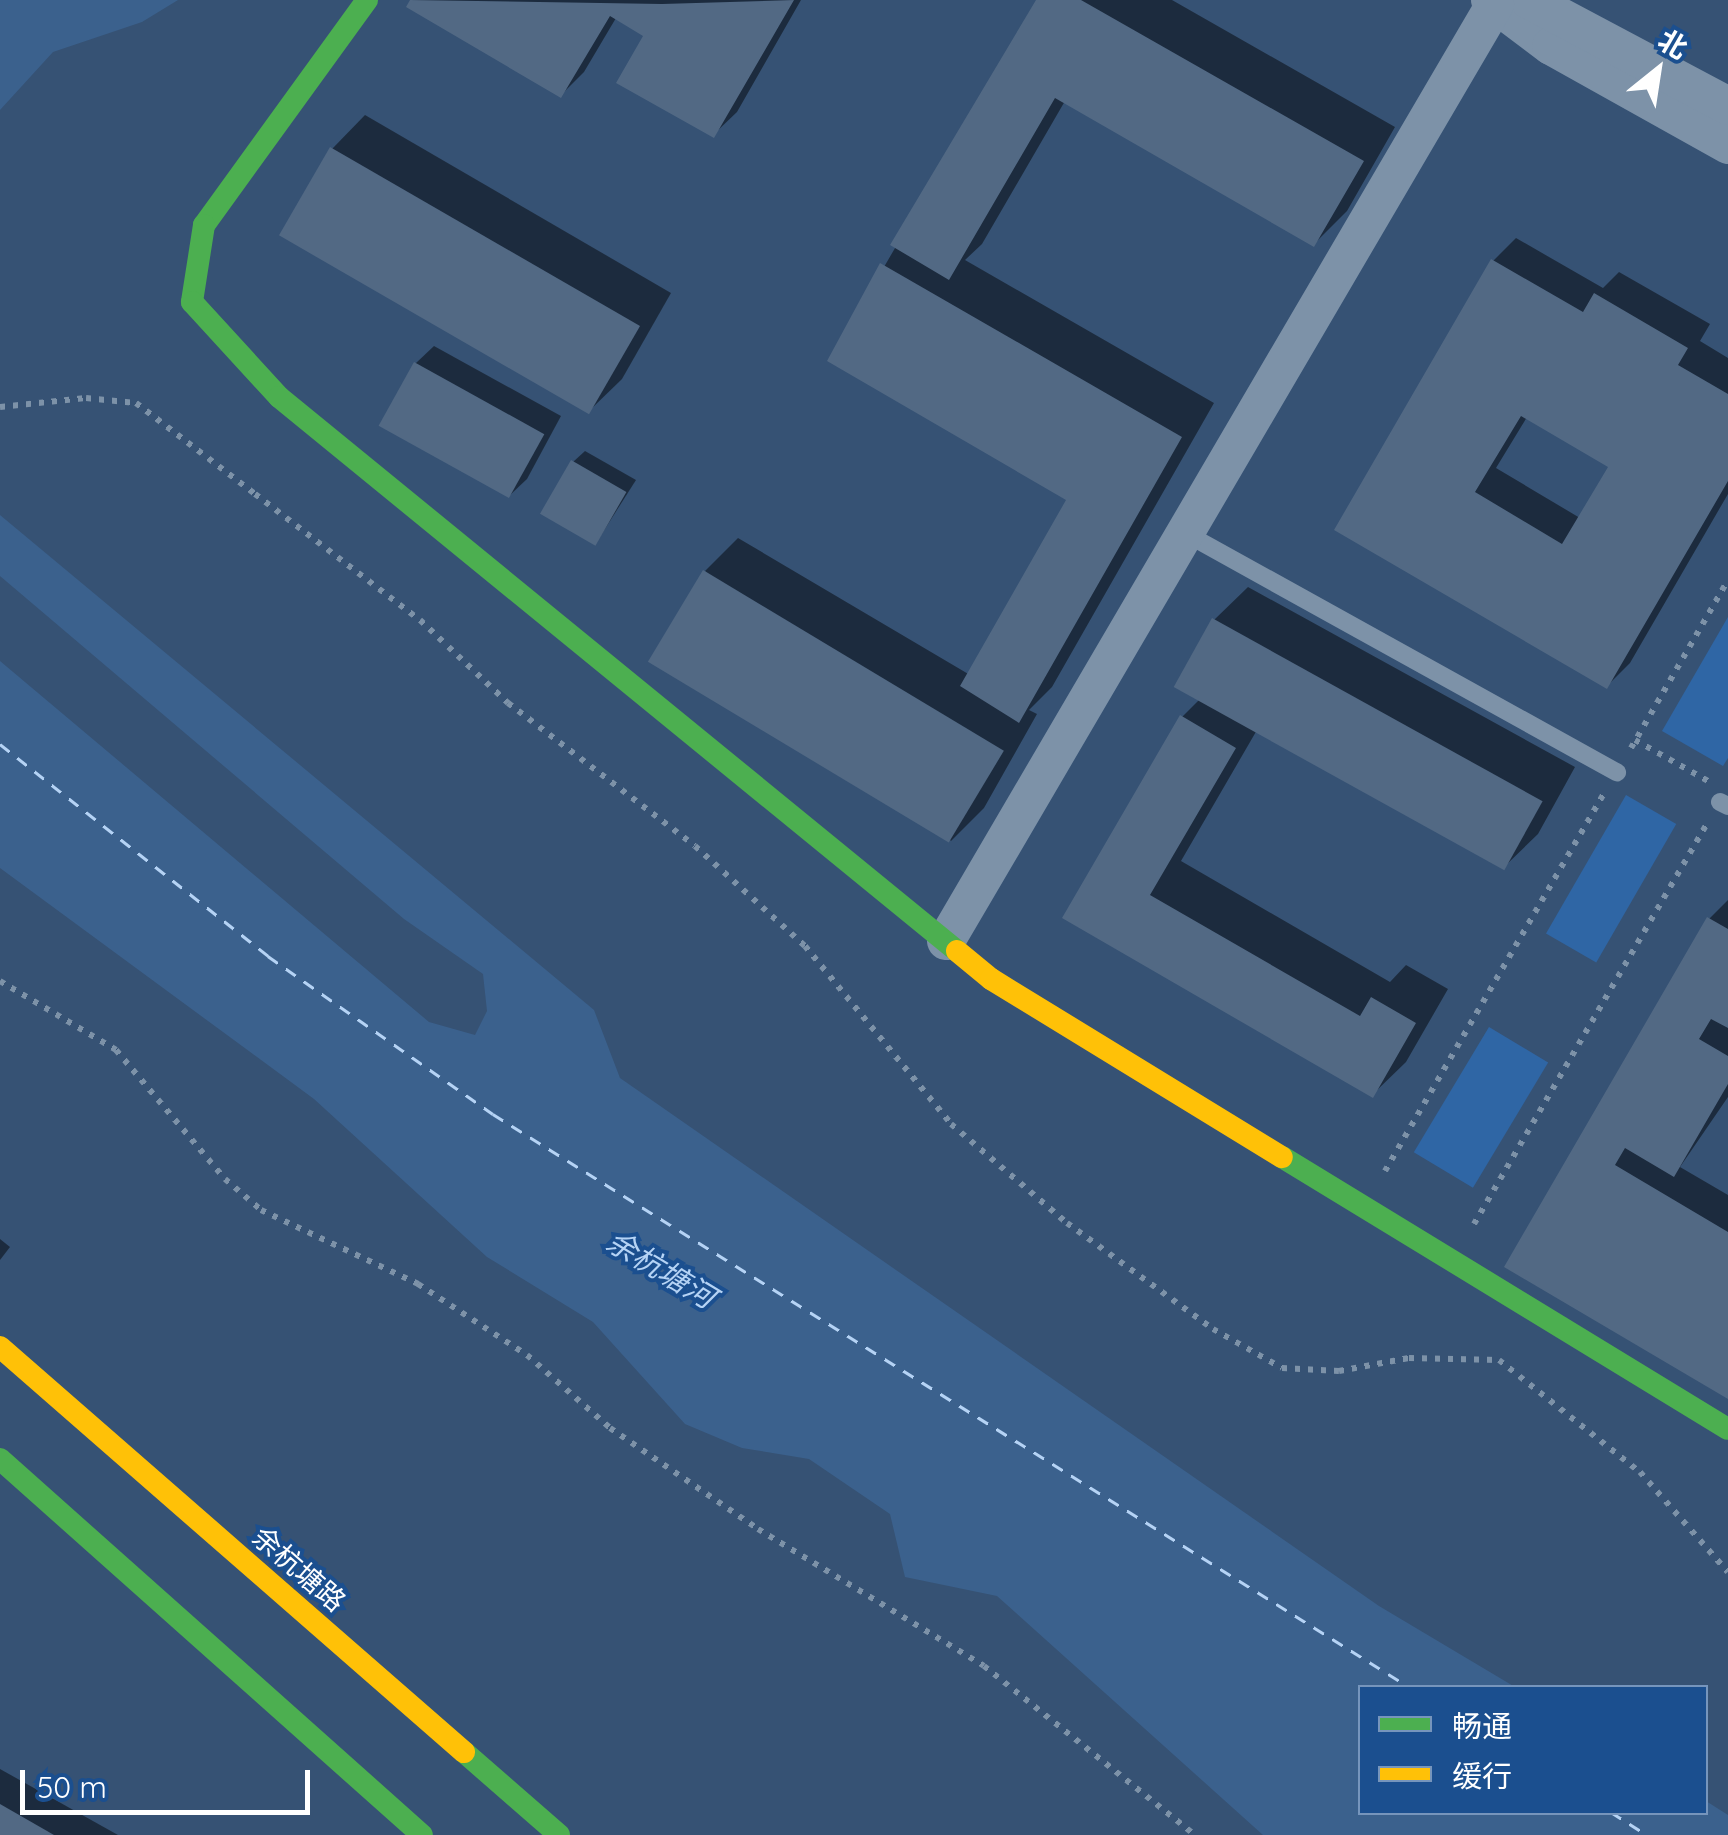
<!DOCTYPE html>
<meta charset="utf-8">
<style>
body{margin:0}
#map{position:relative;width:1728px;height:1835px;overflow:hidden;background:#365274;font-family:Quicksand,"Noto Sans SC",sans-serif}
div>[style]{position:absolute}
.green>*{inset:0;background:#2f66a5;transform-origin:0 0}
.water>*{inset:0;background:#3b618d}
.shadow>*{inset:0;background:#0007}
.ferry>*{height:2.5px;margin-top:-1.25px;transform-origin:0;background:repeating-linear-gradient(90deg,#b5d3f5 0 12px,transparent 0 22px)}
.building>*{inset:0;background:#526984;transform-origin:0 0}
.path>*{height:6px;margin-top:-3px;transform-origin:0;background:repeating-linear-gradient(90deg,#7d92a8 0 5px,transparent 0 13px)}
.lane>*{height:18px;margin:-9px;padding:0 9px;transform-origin:9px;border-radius:9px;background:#7d92a8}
.street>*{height:38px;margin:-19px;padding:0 19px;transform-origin:19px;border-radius:19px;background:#7d92a8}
.fast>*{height:22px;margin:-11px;padding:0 11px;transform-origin:11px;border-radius:11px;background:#4caf50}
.slow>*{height:22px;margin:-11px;padding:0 11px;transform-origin:11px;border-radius:11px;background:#ffc107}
span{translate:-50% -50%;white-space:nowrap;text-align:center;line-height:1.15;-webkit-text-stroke:8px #1b4f8f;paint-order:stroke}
.street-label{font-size:28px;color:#fff}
.water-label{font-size:30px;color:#b5d3f5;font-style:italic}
.legend{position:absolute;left:1358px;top:1685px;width:350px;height:130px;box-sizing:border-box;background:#1b4f8f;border:2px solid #7695bc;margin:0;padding:12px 18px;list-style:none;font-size:30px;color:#fff}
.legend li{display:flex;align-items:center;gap:20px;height:50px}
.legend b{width:50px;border:2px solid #7695bc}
.north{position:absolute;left:1608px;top:20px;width:100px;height:100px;-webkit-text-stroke:8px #1b4f8f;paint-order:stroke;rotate:30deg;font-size:28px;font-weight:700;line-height:40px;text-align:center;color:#fff}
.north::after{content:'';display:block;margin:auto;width:35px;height:45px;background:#fff;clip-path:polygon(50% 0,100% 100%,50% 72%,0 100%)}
.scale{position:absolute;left:20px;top:1770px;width:290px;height:45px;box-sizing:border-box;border:5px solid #fff;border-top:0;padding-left:12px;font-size:30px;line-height:35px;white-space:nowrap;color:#fff;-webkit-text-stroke:8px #1b4f8f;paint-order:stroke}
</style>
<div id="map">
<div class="green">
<div style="clip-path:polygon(1728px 617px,1728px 758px,1723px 766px,1662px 731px)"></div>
<div style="left:1626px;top:795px;width:58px;height:160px;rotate:30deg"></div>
<div style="left:1489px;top:1027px;width:69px;height:146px;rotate:31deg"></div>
</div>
<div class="water">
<div style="clip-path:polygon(0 0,178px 0,142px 22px,53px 52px,0 110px)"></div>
<div style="clip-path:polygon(0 515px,594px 1010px,620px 1078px,1379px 1606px,1515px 1687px,1360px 1688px,1360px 1812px,1706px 1812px,1706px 1801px,1728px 1815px,1728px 1835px,1263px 1835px,997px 1596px,905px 1577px,890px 1514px,809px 1459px,742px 1448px,685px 1424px,593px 1322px,487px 1257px,314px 1099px,0 868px,0 661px,429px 1022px,475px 1035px,487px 1011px,483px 974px,404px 919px,0 576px)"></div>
</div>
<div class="shadow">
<div style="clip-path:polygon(413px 0,801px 0,737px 112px,713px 135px,646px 35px,616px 18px,584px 72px,561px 95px,409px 6px)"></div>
<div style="clip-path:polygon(1039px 0,1172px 0,1395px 127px,1347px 211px,1314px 244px,1065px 101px,982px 244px,965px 260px,1214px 403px,1052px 687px,1029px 710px,1037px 714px,984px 808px,951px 841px,705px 571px,738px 538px,970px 675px,1070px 500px,830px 360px)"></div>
<div style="clip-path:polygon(365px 115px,671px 293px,622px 379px,588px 412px,332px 149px)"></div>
<div style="clip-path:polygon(evenodd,1516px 238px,1603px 288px,1619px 272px,1710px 324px,1700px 341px,1728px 358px,1728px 494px,1630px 663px,1607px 686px,1337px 529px,1493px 261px,1516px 238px,1527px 417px,1611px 467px,1580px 518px,1496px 468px,1527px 417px)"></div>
<div style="clip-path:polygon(434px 346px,561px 416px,527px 479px,509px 496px,382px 425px,416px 363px)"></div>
<div style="clip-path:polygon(585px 451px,636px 480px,596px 543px,573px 462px)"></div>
<div style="clip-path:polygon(1248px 587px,1575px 767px,1538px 834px,1504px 867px,1257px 730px,1181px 861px,1390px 982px,1406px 965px,1448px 989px,1406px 1062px,1372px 1095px,1066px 917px,1182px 717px,1200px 699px,1214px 620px)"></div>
<div style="clip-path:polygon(1728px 900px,1728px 1097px,1680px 1167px,1728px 1195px,1728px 1397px,1507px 1266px,1709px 919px)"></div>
<div style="clip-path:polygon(0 1239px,10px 1247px,0 1260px)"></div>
<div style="clip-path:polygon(0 1769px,118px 1835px,0 1835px)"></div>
</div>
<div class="ferry">
<div style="left:0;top:744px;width:342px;rotate:38.3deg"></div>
<div style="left:268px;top:956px;width:275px;rotate:35.1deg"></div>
<div style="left:493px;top:1114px;width:1083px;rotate:32.02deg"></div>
<div style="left:1611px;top:1812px;width:43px;rotate:32.6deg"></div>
</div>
<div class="building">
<div style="clip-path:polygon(410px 0,662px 4px,794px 0,714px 138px,616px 83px,643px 36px,610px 16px,561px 98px,406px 7px)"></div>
<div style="clip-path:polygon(1036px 0,1081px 0,1364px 161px,1314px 247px,1055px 98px,949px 280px,890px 245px)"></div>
<div style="left:330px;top:147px;width:358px;height:102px;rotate:30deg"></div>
<div style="clip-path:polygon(evenodd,1491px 259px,1583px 312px,1594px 293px,1688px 348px,1678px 365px,1728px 394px,1728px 481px,1607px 689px,1334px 530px,1491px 259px,1521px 416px,1608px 467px,1562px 544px,1475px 492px,1521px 416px)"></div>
<div style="clip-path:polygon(880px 263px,1182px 437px,1019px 723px,960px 686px,1066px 500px,827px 361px)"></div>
<div style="left:414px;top:362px;width:149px;height:73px;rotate:29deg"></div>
<div style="left:571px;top:460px;width:64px;height:62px;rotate:30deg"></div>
<div style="left:703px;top:570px;width:351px;height:107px;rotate:31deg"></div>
<div style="left:1212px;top:618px;width:378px;height:79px;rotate:29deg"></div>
<div style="clip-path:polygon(1180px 715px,1236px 748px,1150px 895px,1360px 1016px,1371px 997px,1416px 1023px,1373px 1098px,1062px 918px)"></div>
<div style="clip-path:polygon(1707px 917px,1728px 929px,1728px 1028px,1711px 1019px,1699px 1039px,1728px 1056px,1728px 1084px,1674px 1177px,1625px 1148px,1615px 1165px,1728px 1232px,1728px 1399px,1504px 1267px)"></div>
<div style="clip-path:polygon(0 1804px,54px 1835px,0 1835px)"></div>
</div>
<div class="path">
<div style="left:0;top:407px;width:86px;rotate:-6deg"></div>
<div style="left:86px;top:398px;width:50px;rotate:5.7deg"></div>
<div style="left:136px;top:403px;width:150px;rotate:37.4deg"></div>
<div style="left:255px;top:494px;width:208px;rotate:37.4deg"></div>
<div style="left:420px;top:620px;width:121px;rotate:43.3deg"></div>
<div style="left:508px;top:703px;width:235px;rotate:37.4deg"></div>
<div style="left:695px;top:846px;width:149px;rotate:42.3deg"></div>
<div style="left:805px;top:946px;width:230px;rotate:50.6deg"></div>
<div style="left:951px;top:1124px;width:153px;rotate:40.5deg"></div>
<div style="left:1067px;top:1223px;width:180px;rotate:36deg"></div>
<div style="left:1213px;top:1329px;width:79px;rotate:29.5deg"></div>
<div style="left:1282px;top:1368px;width:57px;rotate:3deg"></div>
<div style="left:1339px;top:1371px;width:71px;rotate:-10.5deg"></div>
<div style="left:1409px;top:1358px;width:90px;rotate:1.3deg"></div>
<div style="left:1499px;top:1360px;width:180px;rotate:38.5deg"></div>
<div style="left:1640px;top:1472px;width:133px;rotate:48.7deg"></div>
<div style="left:1635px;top:740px;width:84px;rotate:29.3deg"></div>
<div style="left:1631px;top:748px;width:194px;rotate:-60deg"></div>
<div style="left:0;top:981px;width:135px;rotate:30.7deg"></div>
<div style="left:116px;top:1050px;width:169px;rotate:49.8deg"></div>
<div style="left:225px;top:1179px;width:48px;rotate:40.7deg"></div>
<div style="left:261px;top:1210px;width:174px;rotate:25.2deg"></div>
<div style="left:418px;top:1284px;width:130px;rotate:33.1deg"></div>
<div style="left:527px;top:1355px;width:111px;rotate:41.3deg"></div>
<div style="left:610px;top:1428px;width:179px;rotate:34.3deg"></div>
<div style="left:758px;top:1529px;width:264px;rotate:31.2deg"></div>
<div style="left:984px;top:1666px;width:270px;rotate:38.7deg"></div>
<div style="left:1385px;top:1171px;width:437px;rotate:-59.9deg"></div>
<div style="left:1474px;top:1224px;width:463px;rotate:-59.8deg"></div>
</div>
<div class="lane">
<div style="left:1185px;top:533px;width:494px;rotate:29deg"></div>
<div style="left:1720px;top:802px;width:9px;rotate:27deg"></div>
</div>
<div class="street">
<div style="left:1490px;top:0;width:76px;rotate:37deg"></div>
<div style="left:1551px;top:46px;width:203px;rotate:29.2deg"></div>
<div style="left:1529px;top:0;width:225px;rotate:28deg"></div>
<div style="left:946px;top:941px;width:1086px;rotate:-59.63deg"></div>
</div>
<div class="fast">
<div style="left:367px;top:0;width:278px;rotate:125.9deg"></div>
<div style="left:204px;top:225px;width:78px;rotate:98.9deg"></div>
<div style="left:192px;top:302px;width:129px;rotate:47.5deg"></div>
<div style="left:279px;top:397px;width:876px;rotate:39.25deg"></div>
<div style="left:1282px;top:1157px;width:522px;rotate:31.38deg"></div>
<div style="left:0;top:1459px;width:565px;rotate:41.7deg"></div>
<div style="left:464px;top:1752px;width:126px;rotate:41.1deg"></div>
</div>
<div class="slow">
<div style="left:957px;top:951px;width:44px;rotate:39.5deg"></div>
<div style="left:991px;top:979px;width:341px;rotate:31.5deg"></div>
<div style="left:0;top:1347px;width:616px;rotate:41.12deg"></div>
</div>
<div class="street-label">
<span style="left:299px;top:1569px;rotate:41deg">余杭塘路</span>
</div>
<div class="water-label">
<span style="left:661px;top:1269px;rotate:31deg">余杭塘河</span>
</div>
<ul class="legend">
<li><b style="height:12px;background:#4caf50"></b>畅通</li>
<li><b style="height:12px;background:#ffc107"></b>缓行</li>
</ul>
<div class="north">北</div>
<div class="scale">50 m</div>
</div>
